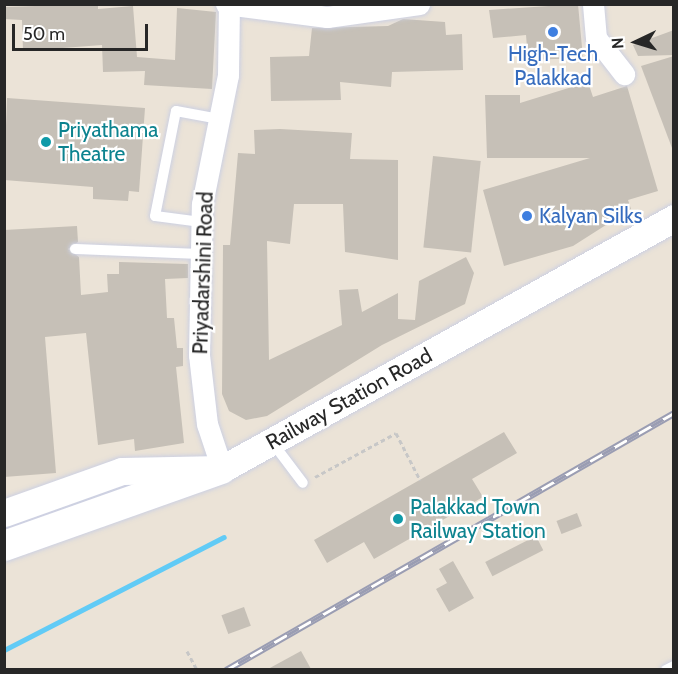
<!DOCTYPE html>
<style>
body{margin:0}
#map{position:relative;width:678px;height:674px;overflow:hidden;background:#ebe3d7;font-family:Cabin,sans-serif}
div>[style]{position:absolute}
.stream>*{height:5px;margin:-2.5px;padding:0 2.5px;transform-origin:2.5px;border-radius:2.5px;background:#61cbf6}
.building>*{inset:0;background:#c6c0b7;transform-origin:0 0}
.path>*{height:3px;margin-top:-1.5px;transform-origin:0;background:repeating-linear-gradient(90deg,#c7c7c7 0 4.5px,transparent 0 7.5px)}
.roads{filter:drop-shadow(0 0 2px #ccd0e2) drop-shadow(0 0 2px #ccd0e2)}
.service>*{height:10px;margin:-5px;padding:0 5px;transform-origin:5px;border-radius:5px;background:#fff}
.minor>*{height:21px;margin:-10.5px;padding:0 10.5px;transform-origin:10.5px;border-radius:10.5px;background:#fff}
.tertiary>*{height:27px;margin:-13.5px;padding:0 13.5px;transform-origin:13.5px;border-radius:13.5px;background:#fff}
.secondary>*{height:30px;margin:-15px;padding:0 15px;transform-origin:15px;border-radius:15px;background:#fff}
.rail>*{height:7px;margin-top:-3.5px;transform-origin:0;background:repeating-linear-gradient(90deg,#fff 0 14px,#9a9db3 0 28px);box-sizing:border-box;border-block:2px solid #9a9db3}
.dots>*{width:16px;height:16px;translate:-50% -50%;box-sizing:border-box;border:3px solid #fff;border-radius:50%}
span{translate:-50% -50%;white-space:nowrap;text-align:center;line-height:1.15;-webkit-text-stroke:4.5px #fff;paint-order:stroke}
.shop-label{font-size:21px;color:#366cbe}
.left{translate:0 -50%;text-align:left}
.culture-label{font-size:21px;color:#0d838f}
.street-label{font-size:21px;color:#272727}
.frame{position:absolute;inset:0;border:6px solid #272727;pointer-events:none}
.north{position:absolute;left:606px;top:12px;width:60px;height:60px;-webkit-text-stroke:4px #fff;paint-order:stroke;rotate:266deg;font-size:16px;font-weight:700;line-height:24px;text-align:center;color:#272727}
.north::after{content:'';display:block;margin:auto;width:21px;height:27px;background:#272727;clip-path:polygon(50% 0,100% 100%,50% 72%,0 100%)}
.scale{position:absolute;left:12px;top:24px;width:136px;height:27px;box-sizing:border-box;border:3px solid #272727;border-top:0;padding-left:8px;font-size:18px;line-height:21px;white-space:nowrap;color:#272727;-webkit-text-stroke:4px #fff;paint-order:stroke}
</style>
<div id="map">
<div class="stream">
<div style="left:4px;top:650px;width:247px;rotate:-27.2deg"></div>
</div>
<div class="building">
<div style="clip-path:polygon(98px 4px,98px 9px,133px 6px,137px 57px,175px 60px,177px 8px,216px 12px,212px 89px,144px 85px,145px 71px,103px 72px,102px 45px,23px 51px,22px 20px,4px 19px,4px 7px)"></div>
<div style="clip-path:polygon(578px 4px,583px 58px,528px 60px,526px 35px,493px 38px,489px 10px)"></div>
<div style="clip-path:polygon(403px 19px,445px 22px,446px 35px,462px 34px,463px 70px,392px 72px,391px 87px,340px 82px,341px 100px,271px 101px,270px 57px,309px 56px,312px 28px,388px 26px)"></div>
<div style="clip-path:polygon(674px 30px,674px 55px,638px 56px,633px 45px)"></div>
<div style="clip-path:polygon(674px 56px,674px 147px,672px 148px,641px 66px)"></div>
<div style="clip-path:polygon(588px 82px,593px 97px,627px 86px,658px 191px,628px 200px,631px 209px,573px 246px,504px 266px,483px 190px,590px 158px,487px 158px,485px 95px,520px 95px,520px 103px)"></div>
<div style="clip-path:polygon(7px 98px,145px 108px,139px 192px,129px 191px,128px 201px,93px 199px,93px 187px,4px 180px)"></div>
<div style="clip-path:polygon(280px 129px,352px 133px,350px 159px,398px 160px,398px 260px,345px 252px,343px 204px,294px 204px,290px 244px,267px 241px,269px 360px,342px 325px,339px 290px,358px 289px,362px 312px,398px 293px,398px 319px,415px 320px,419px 281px,466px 257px,474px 273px,465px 304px,382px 345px,267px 416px,246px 420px,229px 411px,222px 394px,223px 245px,230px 245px,238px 153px,255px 154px,254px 130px)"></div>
<div style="left:433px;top:156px;width:48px;height:92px;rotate:6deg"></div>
<div style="clip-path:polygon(77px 226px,78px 242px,68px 249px,79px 257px,81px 295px,108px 292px,107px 274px,119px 274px,119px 262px,188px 264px,188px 278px,165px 279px,167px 318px,174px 318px,177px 348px,183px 348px,183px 366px,176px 367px,184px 443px,135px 451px,134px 439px,98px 445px,86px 333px,45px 337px,56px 473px,4px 477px,4px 230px)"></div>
<div style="clip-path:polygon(504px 432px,517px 453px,472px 479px,483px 497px,374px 559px,364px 542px,327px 563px,314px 540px)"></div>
<div style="left:577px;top:513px;width:14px;height:22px;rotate:69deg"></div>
<div style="left:536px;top:536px;width:16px;height:57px;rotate:63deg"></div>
<div style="clip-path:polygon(453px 561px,474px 598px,449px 612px,436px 589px,447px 583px,439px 569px)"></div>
<div style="left:244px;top:607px;width:20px;height:24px;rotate:70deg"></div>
<div style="clip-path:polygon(301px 651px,311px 669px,268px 669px)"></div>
</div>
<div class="path">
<div style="left:315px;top:477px;width:92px;rotate:-28.5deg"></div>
<div style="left:396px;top:433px;width:53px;rotate:62.9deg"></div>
<div style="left:187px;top:651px;width:21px;rotate:62deg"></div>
</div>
<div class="roads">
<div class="service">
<div style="left:201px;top:222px;width:46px;rotate:-172.6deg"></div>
<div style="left:155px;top:216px;width:107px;rotate:-78.7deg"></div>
<div style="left:176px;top:111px;width:44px;rotate:10.5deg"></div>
<div style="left:75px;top:249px;width:126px;rotate:2.3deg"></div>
<div style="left:272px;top:442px;width:51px;rotate:52.9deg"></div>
<div style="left:666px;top:670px;width:9px;rotate:-27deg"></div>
</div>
<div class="minor">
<div style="left:226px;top:4px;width:102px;rotate:7.3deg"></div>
<div style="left:327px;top:17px;width:93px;rotate:-8deg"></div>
<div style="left:593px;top:4px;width:34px;rotate:85deg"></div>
<div style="left:596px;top:38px;width:46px;rotate:52.1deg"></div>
<div style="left:222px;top:469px;width:47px;rotate:-108.4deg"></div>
<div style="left:207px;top:424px;width:69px;rotate:-96.6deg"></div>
<div style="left:199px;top:355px;width:151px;rotate:-88.9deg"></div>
<div style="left:202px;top:204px;width:132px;rotate:-78.6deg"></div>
<div style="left:228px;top:75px;width:71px;rotate:-89.2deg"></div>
</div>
<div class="tertiary">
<div style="left:4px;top:513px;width:125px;rotate:-19.6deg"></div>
<div style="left:122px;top:471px;width:100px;rotate:-1.1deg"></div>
<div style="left:222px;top:469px;width:517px;rotate:-29.04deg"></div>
</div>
<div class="secondary">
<div style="left:4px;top:546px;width:231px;rotate:-19.5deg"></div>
</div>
</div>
<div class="rail">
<div style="left:226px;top:670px;width:516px;rotate:-29.84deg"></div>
</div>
<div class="dots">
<div style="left:553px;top:32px;background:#3f7fe0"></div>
<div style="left:46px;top:142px;background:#0f9aa8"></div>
<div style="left:527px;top:216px;background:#3f7fe0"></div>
<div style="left:398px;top:519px;background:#0f9aa8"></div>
</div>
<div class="shop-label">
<span style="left:553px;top:66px">High-Tech<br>Palakkad</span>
<span class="left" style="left:539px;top:216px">Kalyan Silks</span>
</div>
<div class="culture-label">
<span class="left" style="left:58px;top:142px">Priyathama<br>Theatre</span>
<span class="left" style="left:410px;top:519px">Palakkad Town<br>Railway Station</span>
</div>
<div class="street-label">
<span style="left:203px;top:273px;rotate:-88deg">Priyadarshini Road</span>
<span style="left:349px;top:399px;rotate:-29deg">Railway Station Road</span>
</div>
<div class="frame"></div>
<div class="north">N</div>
<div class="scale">50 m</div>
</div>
